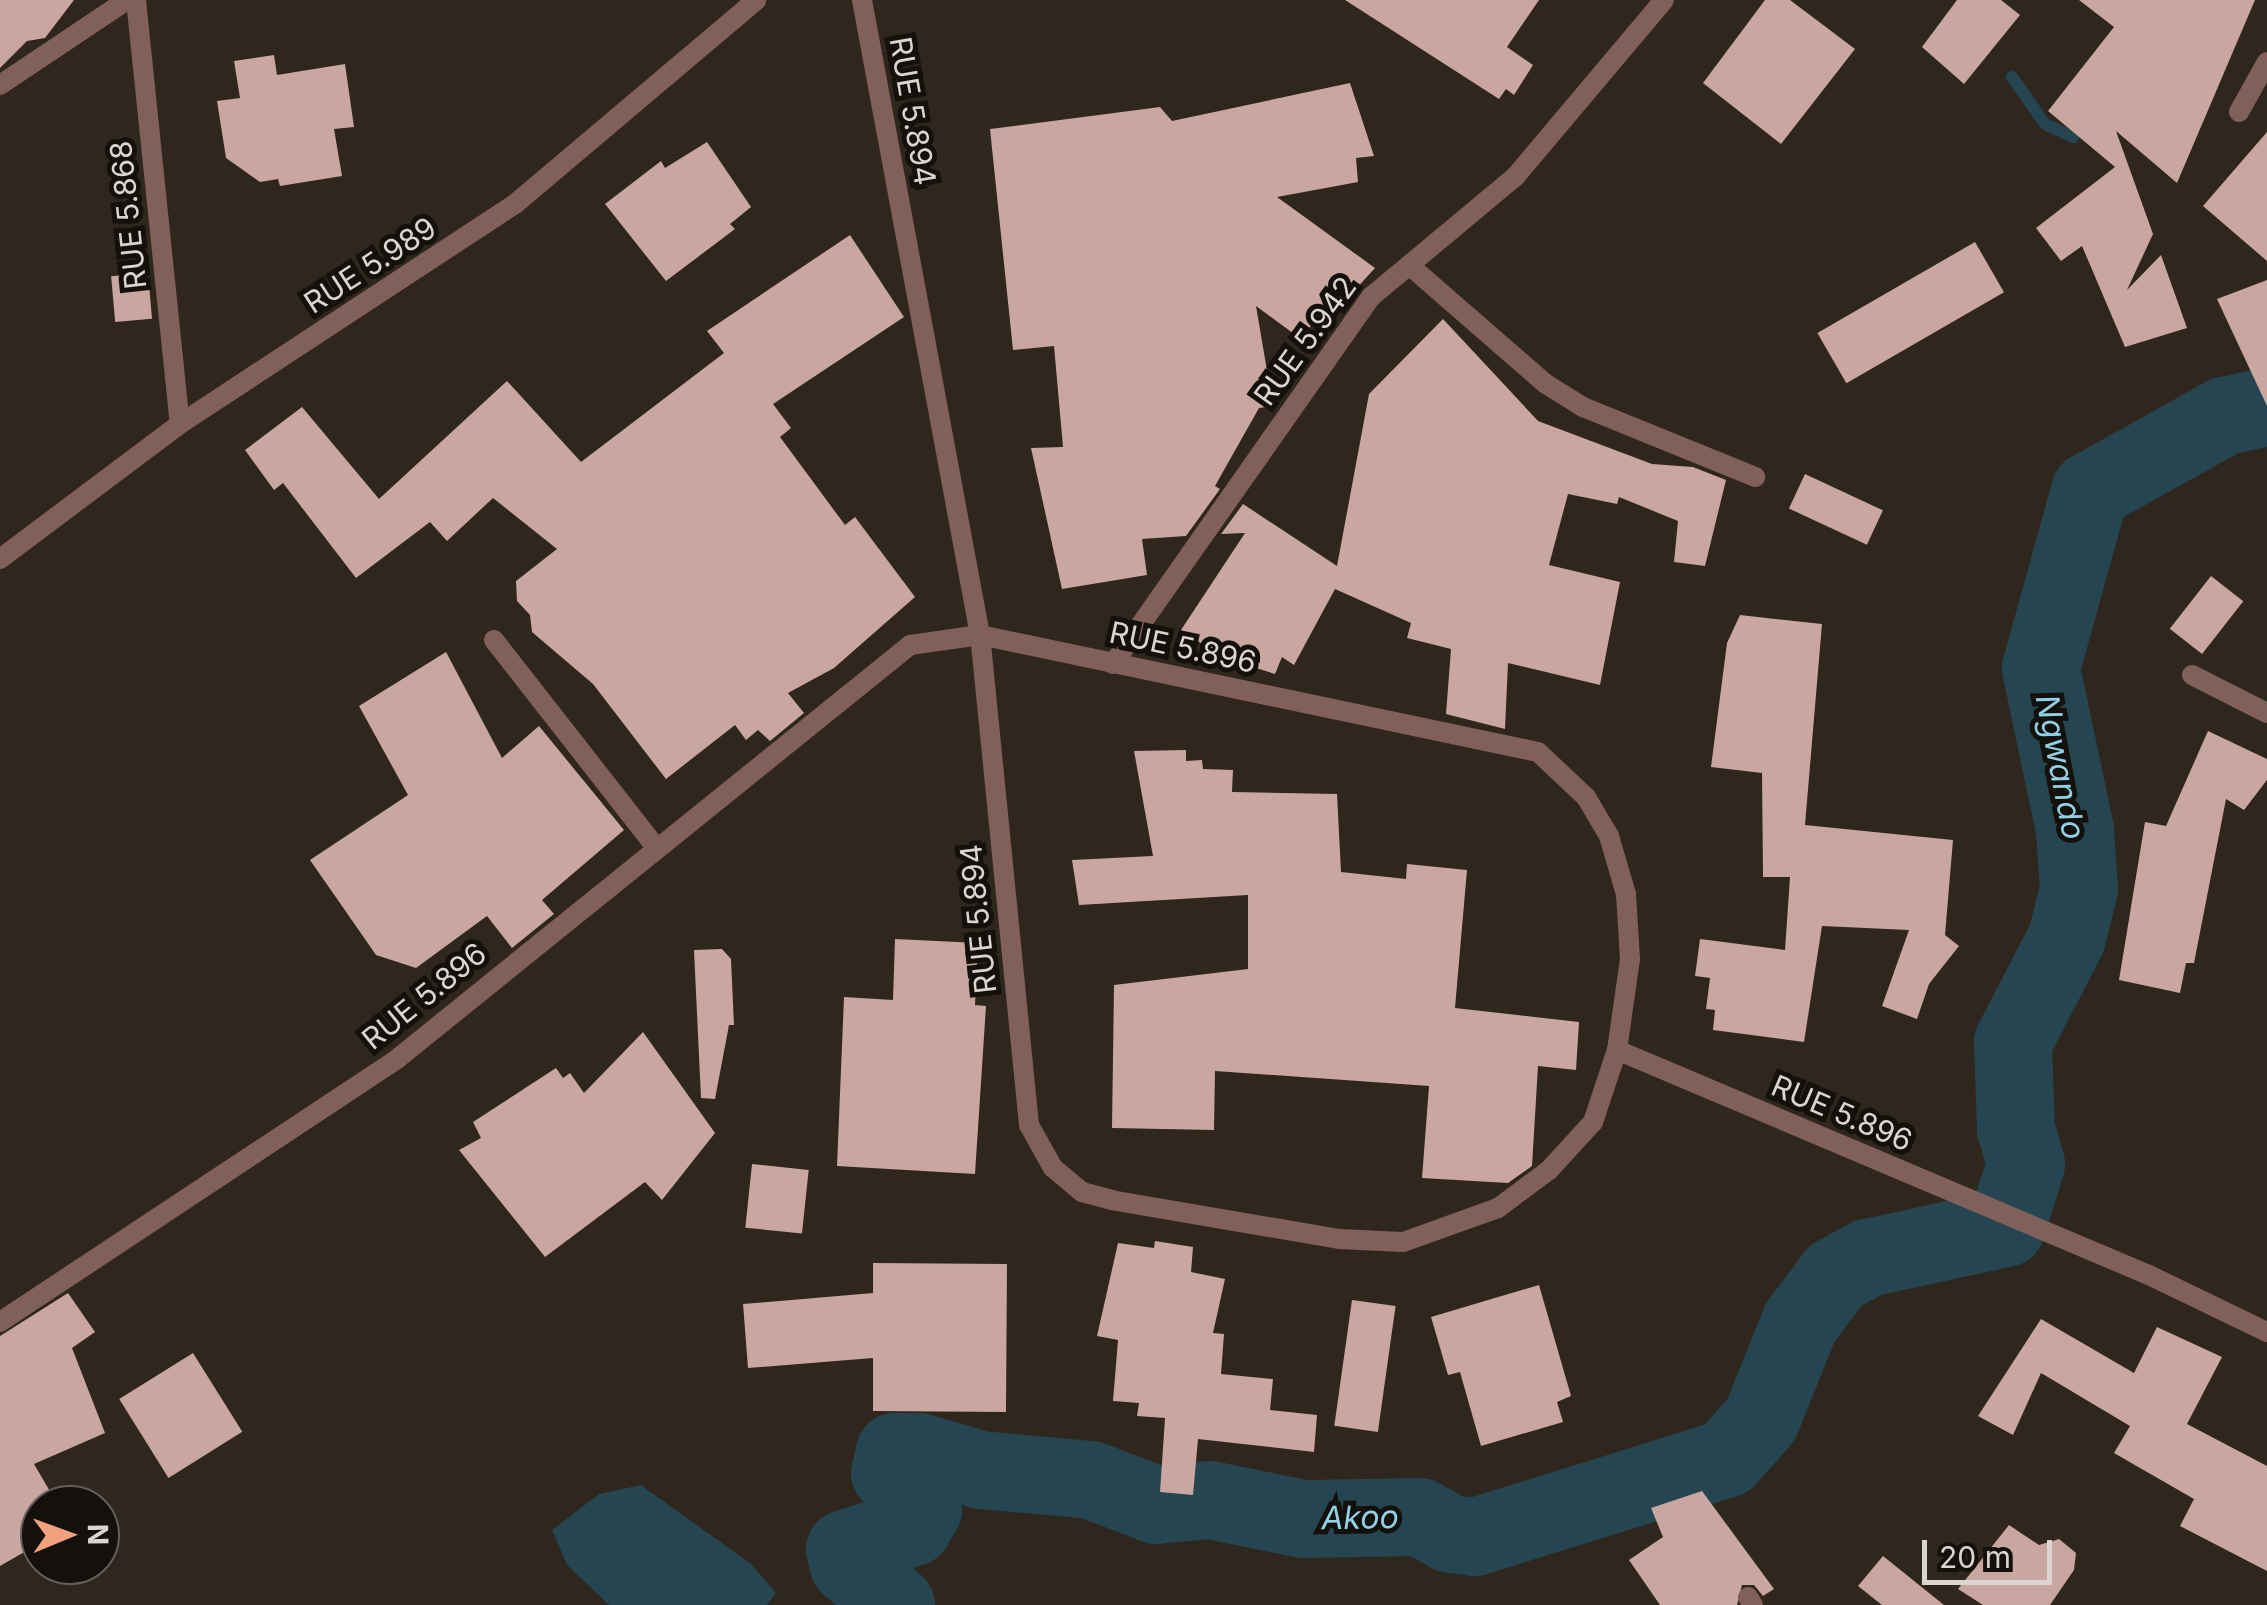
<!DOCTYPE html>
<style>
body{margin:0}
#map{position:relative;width:2267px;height:1605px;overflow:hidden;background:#2f261e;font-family:Inter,sans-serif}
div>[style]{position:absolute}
.water>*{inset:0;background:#254550}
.stream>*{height:12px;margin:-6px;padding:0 6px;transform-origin:6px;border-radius:6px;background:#254550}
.river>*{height:78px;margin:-39px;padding:0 39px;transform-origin:39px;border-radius:39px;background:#254550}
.building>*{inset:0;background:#c9a6a0;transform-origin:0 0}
.street>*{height:20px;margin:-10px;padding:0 10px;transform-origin:10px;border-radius:10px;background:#815f5a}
span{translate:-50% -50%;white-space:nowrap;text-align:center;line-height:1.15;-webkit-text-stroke:10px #14100c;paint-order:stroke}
.street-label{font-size:30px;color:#dbd5cf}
.water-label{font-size:32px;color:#91d1e7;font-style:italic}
.north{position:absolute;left:20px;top:1485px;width:100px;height:100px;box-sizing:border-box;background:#14100c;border:2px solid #645f5a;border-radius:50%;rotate:89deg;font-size:28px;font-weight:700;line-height:40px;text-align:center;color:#dbd5cf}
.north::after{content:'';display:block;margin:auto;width:35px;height:45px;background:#f2a17e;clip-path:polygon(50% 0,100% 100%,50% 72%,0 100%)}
.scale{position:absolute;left:1922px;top:1540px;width:130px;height:45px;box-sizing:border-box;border:5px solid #dbd5cf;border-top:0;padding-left:12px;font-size:30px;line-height:35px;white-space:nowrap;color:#dbd5cf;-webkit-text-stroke:8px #14100c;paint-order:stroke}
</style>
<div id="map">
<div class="water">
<div style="clip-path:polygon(641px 1485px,751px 1564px,776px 1593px,767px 1605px,609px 1605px,567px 1565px,552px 1530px,599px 1494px)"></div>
</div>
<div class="stream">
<div style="left:2012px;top:77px;width:57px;rotate:54.9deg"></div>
<div style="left:2045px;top:124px;width:31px;rotate:25deg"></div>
</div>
<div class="river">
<div style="left:896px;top:1605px;width:62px;rotate:-139.6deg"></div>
<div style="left:849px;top:1565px;width:16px;rotate:-104deg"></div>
<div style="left:845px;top:1549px;width:71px;rotate:-17.9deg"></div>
<div style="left:913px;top:1527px;width:20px;rotate:-60deg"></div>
<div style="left:923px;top:1510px;width:26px;rotate:-118deg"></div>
<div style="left:911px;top:1487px;width:25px;rotate:-146deg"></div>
<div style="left:890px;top:1473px;width:22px;rotate:-77deg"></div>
<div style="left:895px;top:1452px;width:24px"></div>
<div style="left:919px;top:1452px;width:65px;rotate:16.2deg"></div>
<div style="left:981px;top:1470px;width:110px;rotate:5.2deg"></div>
<div style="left:1091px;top:1480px;width:70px;rotate:21deg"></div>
<div style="left:1156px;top:1505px;width:54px;rotate:-5.3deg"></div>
<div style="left:1210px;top:1500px;width:95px;rotate:11.5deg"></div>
<div style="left:1303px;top:1519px;width:117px;rotate:-1deg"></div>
<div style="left:1420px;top:1517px;width:35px;rotate:29deg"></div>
<div style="left:1451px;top:1534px;width:24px;rotate:7deg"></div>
<div style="left:1475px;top:1537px;width:263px;rotate:-17.3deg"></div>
<div style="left:1726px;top:1459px;width:52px;rotate:-48.1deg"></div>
<div style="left:1761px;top:1420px;width:105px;rotate:-68.1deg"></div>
<div style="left:1800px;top:1323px;width:59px;rotate:-53.3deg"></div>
<div style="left:1835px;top:1276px;width:38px;rotate:-29deg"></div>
<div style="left:1868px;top:1258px;width:141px;rotate:-12.3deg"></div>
<div style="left:2006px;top:1228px;width:67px;rotate:-72.6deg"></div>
<div style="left:2026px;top:1164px;width:35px;rotate:-106deg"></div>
<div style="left:2016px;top:1130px;width:88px;rotate:-92deg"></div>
<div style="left:2013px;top:1042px;width:117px;rotate:-62.6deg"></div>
<div style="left:2067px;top:938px;width:50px;rotate:-76.2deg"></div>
<div style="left:2079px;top:889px;width:59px;rotate:-93.9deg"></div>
<div style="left:2075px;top:830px;width:166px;rotate:-101.9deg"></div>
<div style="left:2041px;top:668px;width:184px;rotate:-74.5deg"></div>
<div style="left:2090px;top:491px;width:154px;rotate:-29.1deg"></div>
<div style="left:2225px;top:416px;width:43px;rotate:-12.1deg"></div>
</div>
<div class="building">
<div style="clip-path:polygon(0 0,74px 0,45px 38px,27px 41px,0 68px)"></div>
<div style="clip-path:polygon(1345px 0,1539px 0,1507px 47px,1533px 65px,1514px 95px,1506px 89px,1499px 99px)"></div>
<div style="clip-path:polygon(1765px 0,1790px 0,1855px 49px,1781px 144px,1703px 83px)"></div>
<div style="clip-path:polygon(1957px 0,2001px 0,2020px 15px,1964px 84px,1922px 47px)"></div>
<div style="clip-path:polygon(2079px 0,2255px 0,2177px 183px,2116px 131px,2153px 234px,2127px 290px,2161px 255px,2187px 328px,2125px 347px,2082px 246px,2061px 261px,2036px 228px,2115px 167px,2048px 111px,2114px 27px)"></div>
<div style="clip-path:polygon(274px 55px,277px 75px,345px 64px,354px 127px,334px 129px,342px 176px,280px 186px,278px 179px,260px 182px,226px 158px,217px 101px,240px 98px,234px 61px)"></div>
<div style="clip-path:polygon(1350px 83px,1374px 156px,1356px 158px,1358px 182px,1277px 197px,1375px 268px,1320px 328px,1313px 323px,1301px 339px,1256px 306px,1273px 406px,1259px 408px,1215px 486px,1220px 489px,1186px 536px,1142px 539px,1147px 575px,1062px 589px,1031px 448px,1063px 447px,1054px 346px,1013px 350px,990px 129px,1160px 107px,1172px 121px)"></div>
<div style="clip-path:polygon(2267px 132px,2267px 261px,2203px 206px)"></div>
<div style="clip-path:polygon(707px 142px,751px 207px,730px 224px,735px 229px,666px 281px,605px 204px,661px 161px,665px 168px)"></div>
<div style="clip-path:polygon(850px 235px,904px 317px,773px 404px,791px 428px,780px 437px,845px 525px,855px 517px,915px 597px,834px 668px,788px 693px,804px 713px,770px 741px,758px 730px,746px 740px,735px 725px,666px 779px,593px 684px,532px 632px,530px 615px,517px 601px,516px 581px,557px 549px,493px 498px,447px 541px,430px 522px,356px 578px,283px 483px,274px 490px,245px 450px,302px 407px,379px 499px,507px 381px,581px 462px,724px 353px,707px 331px)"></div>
<div style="left:1975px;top:242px;width:58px;height:182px;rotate:60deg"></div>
<div style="left:148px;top:273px;width:46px;height:37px;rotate:85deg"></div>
<div style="clip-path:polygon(2267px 280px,2267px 406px,2217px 299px)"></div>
<div style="clip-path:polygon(1443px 319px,1538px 421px,1652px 464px,1693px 467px,1726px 480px,1705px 566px,1674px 562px,1678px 521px,1619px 497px,1617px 504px,1568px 494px,1549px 565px,1620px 582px,1600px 685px,1508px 663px,1505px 729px,1446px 714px,1451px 649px,1407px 638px,1411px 623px,1335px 589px,1294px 665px,1282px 657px,1275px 674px,1222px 657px,1181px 630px,1245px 533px,1221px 534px,1243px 504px,1337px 566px,1369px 394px)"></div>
<div style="left:1805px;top:474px;width:86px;height:38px;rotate:25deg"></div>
<div style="left:2211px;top:576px;width:41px;height:67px;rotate:38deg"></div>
<div style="clip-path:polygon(1740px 615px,1822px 624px,1805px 825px,1953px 840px,1945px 935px,1959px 946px,1929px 984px,1917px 1019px,1882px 1006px,1909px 930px,1822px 926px,1804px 1042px,1713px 1030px,1715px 1010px,1706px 1009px,1710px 978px,1695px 976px,1700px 939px,1785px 950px,1790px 877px,1763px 877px,1762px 773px,1711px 767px,1727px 643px)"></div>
<div style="clip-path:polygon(446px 652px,502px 758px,539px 726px,624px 830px,542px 900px,554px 914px,512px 948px,487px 916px,416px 968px,376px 955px,310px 860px,408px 795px,359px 706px)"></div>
<div style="clip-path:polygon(2208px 731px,2267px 759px,2267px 780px,2244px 810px,2226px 799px,2194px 963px,2186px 963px,2180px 993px,2119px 980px,2145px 822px,2166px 826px)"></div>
<div style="clip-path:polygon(1186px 750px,1186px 761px,1202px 760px,1203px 769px,1233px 770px,1232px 792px,1337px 794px,1341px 872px,1406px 879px,1407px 864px,1467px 870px,1455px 1008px,1579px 1022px,1576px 1070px,1538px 1066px,1532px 1166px,1508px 1183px,1422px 1178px,1429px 1086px,1215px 1071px,1214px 1130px,1112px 1128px,1114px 985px,1248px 969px,1248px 895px,1079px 905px,1072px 860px,1153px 856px,1134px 751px)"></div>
<div style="clip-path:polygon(895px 939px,978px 943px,975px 1005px,986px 1006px,975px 1174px,837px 1166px,844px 997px,893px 1000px)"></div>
<div style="clip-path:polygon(722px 949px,731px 959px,734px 1025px,729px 1025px,715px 1099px,701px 1098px,694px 950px)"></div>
<div style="clip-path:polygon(643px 1032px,715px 1133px,662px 1200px,645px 1182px,545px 1257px,459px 1150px,481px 1138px,473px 1122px,556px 1068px,563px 1078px,570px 1073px,584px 1093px)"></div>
<div style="left:752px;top:1164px;width:57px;height:64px;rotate:6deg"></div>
<div style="clip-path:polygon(1155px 1241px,1193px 1247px,1191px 1272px,1225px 1279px,1213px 1333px,1224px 1334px,1221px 1374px,1273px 1379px,1270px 1410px,1317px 1415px,1314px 1452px,1198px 1439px,1193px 1495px,1160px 1492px,1165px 1418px,1137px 1416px,1139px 1403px,1113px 1401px,1118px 1340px,1097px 1336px,1118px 1243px,1154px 1248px)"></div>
<div style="clip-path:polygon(873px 1263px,1007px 1264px,1006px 1412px,873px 1411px,873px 1358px,748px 1368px,743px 1304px,873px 1293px)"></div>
<div style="clip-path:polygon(1539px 1285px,1571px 1396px,1557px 1402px,1563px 1422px,1481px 1446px,1460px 1372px,1448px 1375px,1431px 1317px)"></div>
<div style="clip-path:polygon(68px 1293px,95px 1332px,72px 1348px,105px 1433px,34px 1464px,58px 1505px,40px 1505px,40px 1543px,0 1566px,0 1336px)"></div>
<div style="left:1352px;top:1300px;width:44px;height:127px;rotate:8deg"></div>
<div style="clip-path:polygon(2041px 1319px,2134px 1373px,2157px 1327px,2222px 1357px,2187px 1424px,2267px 1466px,2267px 1571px,2180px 1526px,2194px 1499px,2114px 1453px,2130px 1426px,2041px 1373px,2013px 1435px,1978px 1416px)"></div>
<div style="left:193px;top:1353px;width:93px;height:87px;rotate:58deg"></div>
<div style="clip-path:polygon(1702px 1491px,1774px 1589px,1763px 1596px,1754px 1585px,1742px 1585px,1737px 1605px,1660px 1605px,1629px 1560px,1663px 1537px,1651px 1508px)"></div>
<div style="clip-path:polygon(2009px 1525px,2039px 1545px,2059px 1539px,2076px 1553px,2074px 1570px,2050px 1605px,1983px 1605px,1958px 1589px)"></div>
<div style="clip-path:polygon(1883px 1556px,1944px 1605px,1882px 1605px,1858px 1586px)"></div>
</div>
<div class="street">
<div style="left:136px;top:0;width:426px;rotate:84.1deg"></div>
<div style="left:0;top:85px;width:153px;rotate:-33.8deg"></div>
<div style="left:2239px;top:112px;width:57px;rotate:-60.8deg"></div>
<div style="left:1409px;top:265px;width:181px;rotate:41deg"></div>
<div style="left:1546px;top:384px;width:44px;rotate:31.9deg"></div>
<div style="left:1583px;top:407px;width:186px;rotate:22.1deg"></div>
<div style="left:0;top:559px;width:225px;rotate:-36.9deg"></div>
<div style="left:180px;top:424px;width:401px;rotate:-33.3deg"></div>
<div style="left:515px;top:204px;width:316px;rotate:-40.2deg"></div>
<div style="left:494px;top:640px;width:261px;rotate:52deg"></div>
<div style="left:1113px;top:664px;width:450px;rotate:-54.9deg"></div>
<div style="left:1372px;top:296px;width:186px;rotate:-39.8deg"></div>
<div style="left:1515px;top:177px;width:231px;rotate:-49.9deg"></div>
<div style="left:2192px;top:675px;width:84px;rotate:26.9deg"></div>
<div style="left:1617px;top:1050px;width:578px;rotate:22.93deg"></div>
<div style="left:2149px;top:1275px;width:131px;rotate:25.8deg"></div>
<div style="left:0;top:1322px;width:476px;rotate:-33.5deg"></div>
<div style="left:397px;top:1059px;width:659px;rotate:-38.9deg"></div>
<div style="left:910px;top:645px;width:71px;rotate:-8.1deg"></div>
<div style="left:980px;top:635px;width:570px;rotate:11.84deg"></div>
<div style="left:1538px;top:752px;width:66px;rotate:43.2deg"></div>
<div style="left:1586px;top:797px;width:45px;rotate:59.5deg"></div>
<div style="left:1609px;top:836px;width:60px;rotate:73.7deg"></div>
<div style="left:1626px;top:894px;width:65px;rotate:86.5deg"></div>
<div style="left:1630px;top:959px;width:92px;rotate:98.1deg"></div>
<div style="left:1617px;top:1050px;width:76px;rotate:108.4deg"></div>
<div style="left:1593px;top:1122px;width:65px;rotate:132.5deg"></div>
<div style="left:1549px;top:1170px;width:64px;rotate:143.3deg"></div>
<div style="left:1498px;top:1208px;width:101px;rotate:160.3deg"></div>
<div style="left:1403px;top:1242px;width:64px;rotate:-177.3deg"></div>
<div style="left:1339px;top:1239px;width:230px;rotate:-170.3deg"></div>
<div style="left:1112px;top:1200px;width:31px;rotate:-165deg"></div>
<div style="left:1082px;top:1192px;width:38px;rotate:-140deg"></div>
<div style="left:1053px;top:1168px;width:49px;rotate:-119.2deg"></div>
<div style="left:1029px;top:1125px;width:492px;rotate:-95.7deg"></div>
<div style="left:980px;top:635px;width:646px;rotate:-100.53deg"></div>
<div style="left:1748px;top:1597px;width:9px;rotate:58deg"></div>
</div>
<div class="street-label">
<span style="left:913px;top:111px;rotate:80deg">RUE 5.894</span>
<span style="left:128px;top:215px;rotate:-96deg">RUE 5.868</span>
<span style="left:370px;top:265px;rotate:-33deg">RUE 5.989</span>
<span style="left:1305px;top:341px;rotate:-54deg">RUE 5.942</span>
<span style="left:1183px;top:647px;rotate:12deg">RUE 5.896</span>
<span style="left:978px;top:919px;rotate:-96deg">RUE 5.894</span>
<span style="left:424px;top:996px;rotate:-39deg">RUE 5.896</span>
<span style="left:1842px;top:1113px;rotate:23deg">RUE 5.896</span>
</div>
<div class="water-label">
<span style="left:2060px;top:767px;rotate:79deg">Ngwando</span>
<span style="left:1360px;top:1518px;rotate:-1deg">Akoo</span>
</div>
<div class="north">N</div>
<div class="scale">20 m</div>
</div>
